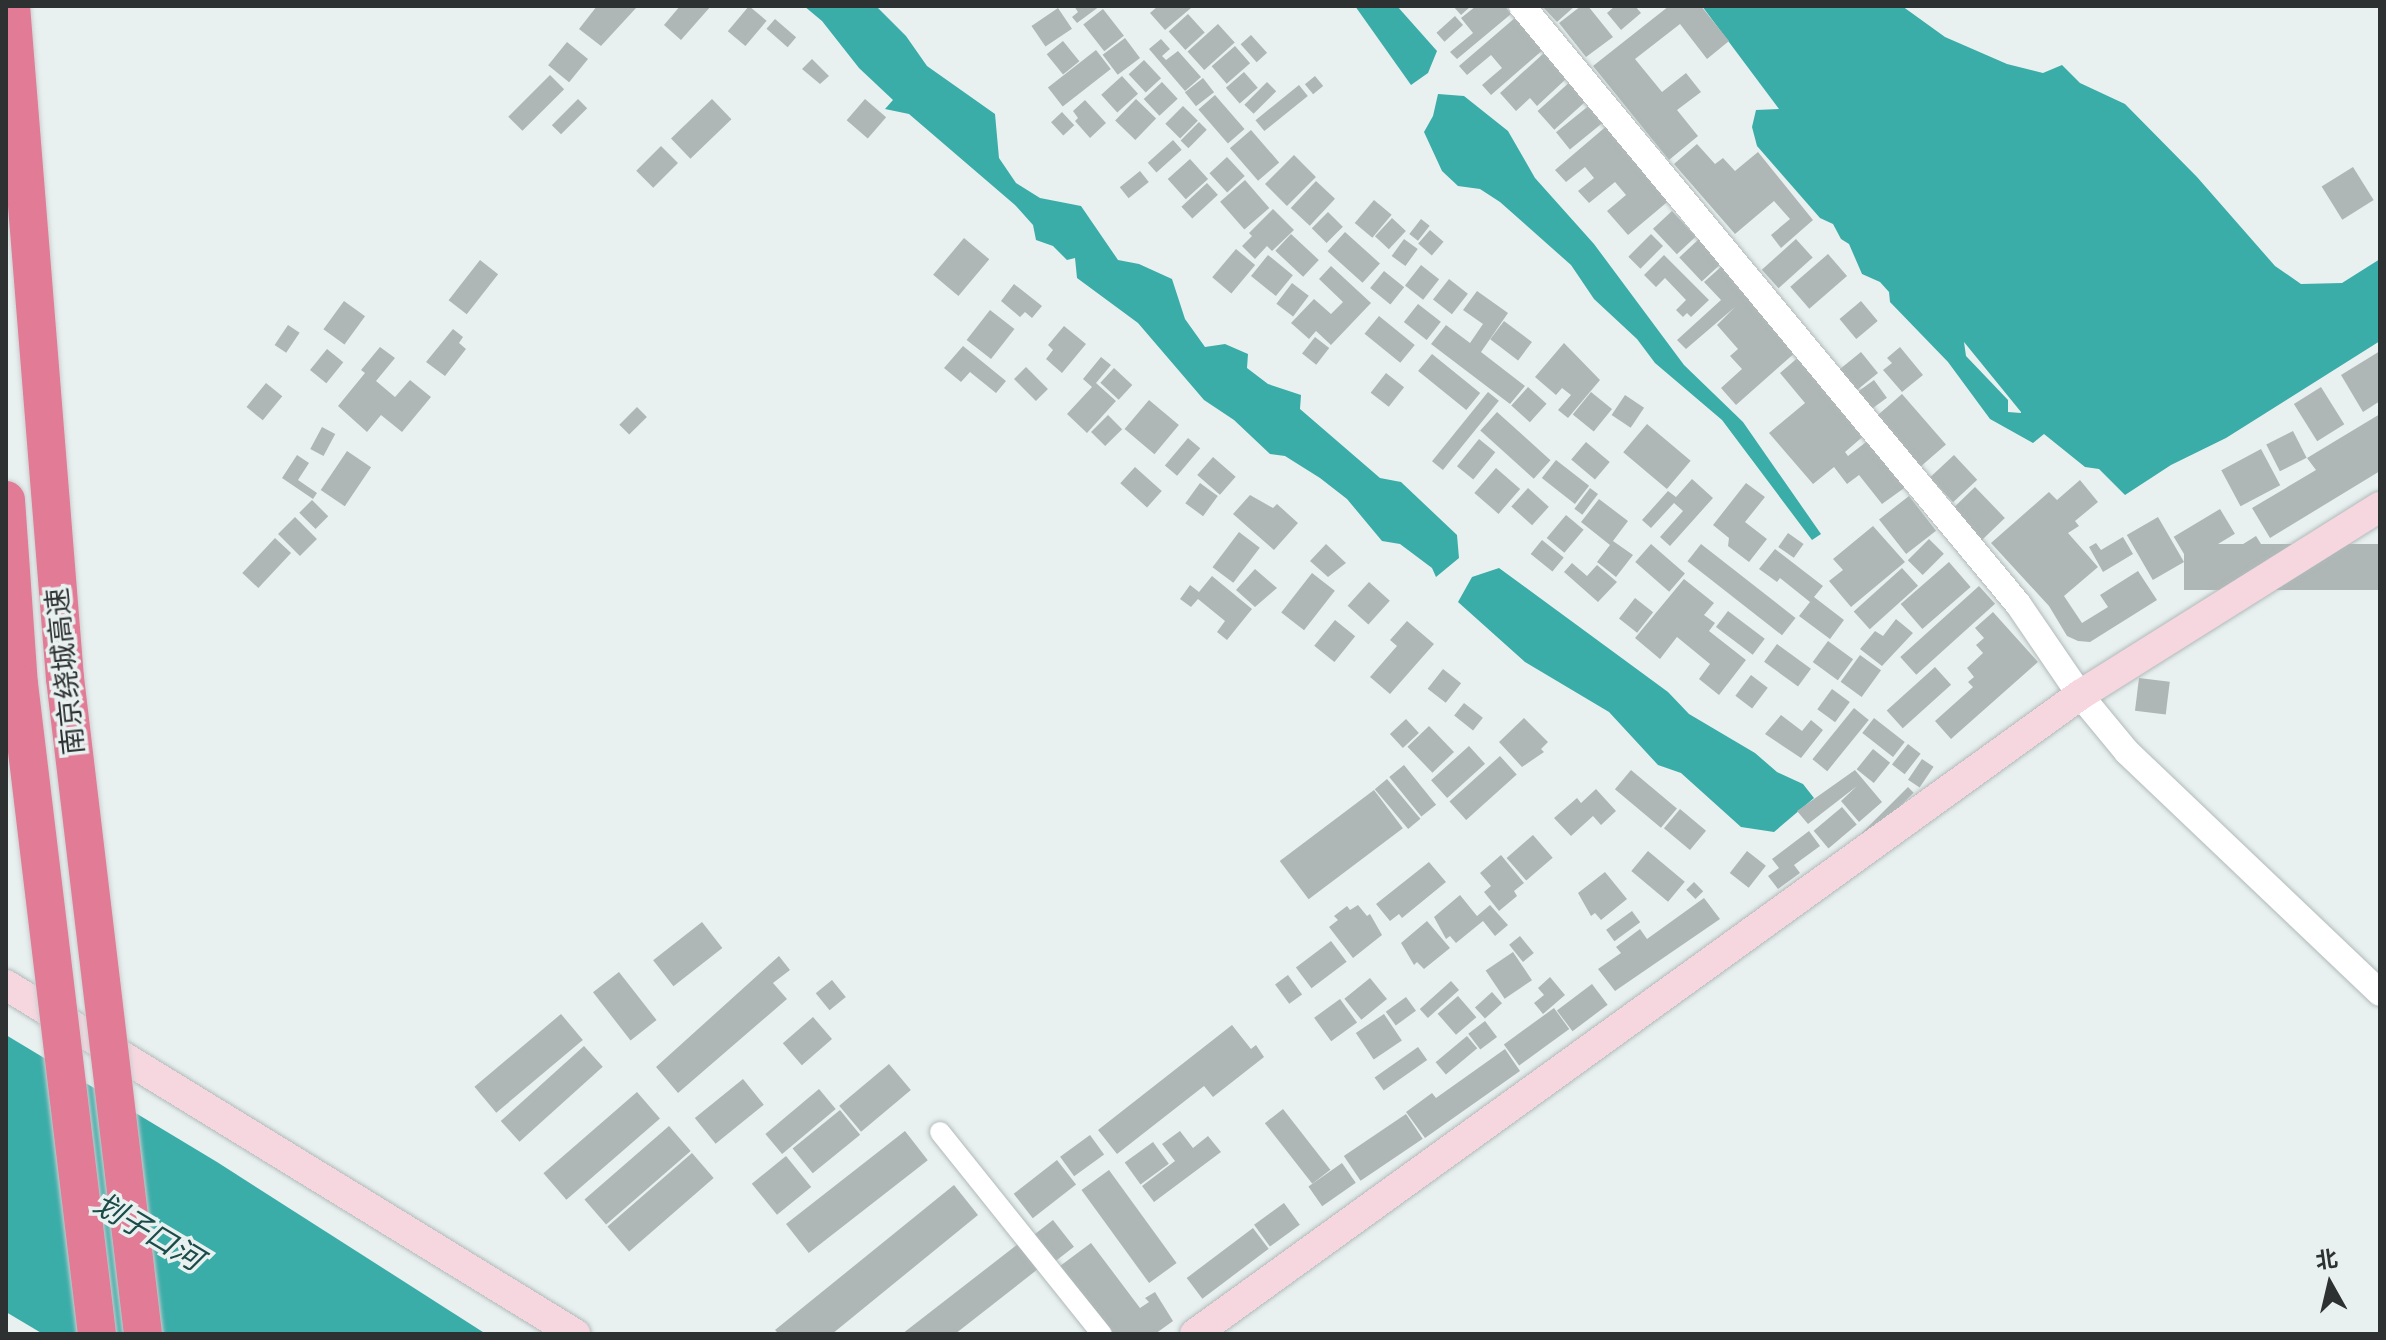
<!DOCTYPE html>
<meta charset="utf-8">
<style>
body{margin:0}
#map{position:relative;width:2386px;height:1340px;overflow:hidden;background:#e8f1f0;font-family:Arial,"Noto Sans SC",sans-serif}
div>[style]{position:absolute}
.water>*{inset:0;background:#3aada9}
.building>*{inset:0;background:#aeb7b6;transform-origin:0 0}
.roads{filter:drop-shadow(0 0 2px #b1b9b9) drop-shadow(0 0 2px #b1b9b9)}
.minor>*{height:20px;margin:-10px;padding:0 10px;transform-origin:10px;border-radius:10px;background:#fff}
.tertiary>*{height:26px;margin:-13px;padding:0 13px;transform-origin:13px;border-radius:13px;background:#fff}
.secondary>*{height:30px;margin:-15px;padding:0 15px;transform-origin:15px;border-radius:15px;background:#f6d7e0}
.bridges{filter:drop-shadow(0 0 2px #cdcece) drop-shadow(0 0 2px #cdcece)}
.motorway-bridge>*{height:38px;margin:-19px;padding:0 19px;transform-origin:19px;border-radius:19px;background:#e17b96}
span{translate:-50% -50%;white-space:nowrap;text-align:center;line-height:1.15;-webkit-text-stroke:7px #e8f1f0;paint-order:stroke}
.street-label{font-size:28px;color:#2e3131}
.water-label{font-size:30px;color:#1b4c4a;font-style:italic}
.frame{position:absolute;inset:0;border:8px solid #2e3131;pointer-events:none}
.north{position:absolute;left:2290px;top:1244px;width:80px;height:80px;-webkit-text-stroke:6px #e8f1f0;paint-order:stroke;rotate:352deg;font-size:22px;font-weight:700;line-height:32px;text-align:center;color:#2e3131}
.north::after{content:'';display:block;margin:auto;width:28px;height:36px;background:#2e3131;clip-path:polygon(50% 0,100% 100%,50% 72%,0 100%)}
</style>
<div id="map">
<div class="water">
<div style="clip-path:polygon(804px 6px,876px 6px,906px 36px,927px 66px,995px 114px,999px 158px,1016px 183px,1040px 198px,1081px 206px,1118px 260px,1139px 264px,1172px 279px,1185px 319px,1205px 347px,1225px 344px,1248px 354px,1247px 368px,1268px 384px,1301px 395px,1300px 409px,1380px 478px,1401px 482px,1457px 535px,1459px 558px,1436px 577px,1432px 568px,1400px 544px,1382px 541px,1347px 499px,1320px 478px,1285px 456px,1270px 454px,1234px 420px,1204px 400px,1138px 323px,1077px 278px,1075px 258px,1067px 260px,1053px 246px,1036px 240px,1033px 225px,1015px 205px,909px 114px,885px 109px,893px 100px,859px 68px,822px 21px)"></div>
<div style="clip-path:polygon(1355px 6px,1397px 6px,1437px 51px,1428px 73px,1411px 85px)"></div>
<div style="clip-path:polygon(evenodd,1702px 6px,1902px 6px,1945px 37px,2007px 64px,2043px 73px,2062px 65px,2080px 83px,2125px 104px,2197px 177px,2275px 266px,2301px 284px,2342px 283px,2380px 259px,2380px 341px,2226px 438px,2171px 465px,2125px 495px,2099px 469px,2085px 467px,2044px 434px,2033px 443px,1990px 419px,1948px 362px,1890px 302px,1889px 292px,1880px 282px,1862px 274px,1849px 244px,1841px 239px,1833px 224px,1820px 218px,1757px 146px,1752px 127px,1756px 110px,1779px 109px,1702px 6px,1964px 342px,2021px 412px,2021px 413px,2008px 412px,2008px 400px,1966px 356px,1964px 342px)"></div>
<div style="clip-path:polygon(1438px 94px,1464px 96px,1508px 131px,1535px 178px,1594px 244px,1684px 365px,1743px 422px,1821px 534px,1812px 540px,1722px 420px,1655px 363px,1637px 339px,1594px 299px,1571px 265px,1500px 202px,1480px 189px,1458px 186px,1442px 171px,1424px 132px,1433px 116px)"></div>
<div style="clip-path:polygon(1499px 568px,1668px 692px,1689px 714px,1755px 753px,1777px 772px,1803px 784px,1814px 798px,1774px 832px,1741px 827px,1681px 773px,1658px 765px,1609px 712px,1525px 662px,1458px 602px,1472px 577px)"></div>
<div style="clip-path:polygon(6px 1035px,217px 1162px,486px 1334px,43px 1334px,6px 1312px)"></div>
</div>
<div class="building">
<div style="clip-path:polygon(597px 6px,636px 8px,601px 46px,579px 29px)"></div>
<div style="clip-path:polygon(680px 6px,711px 6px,681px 40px,664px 25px)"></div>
<div style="left:749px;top:6px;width:23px;height:33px;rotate:40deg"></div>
<div style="clip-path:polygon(1074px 6px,1100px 6px,1077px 23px,1072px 17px,1078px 12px)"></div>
<div style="clip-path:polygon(1158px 6px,1190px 6px,1191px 8px,1165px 30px,1150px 13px)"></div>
<div style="clip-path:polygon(1453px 6px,1471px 6px,1461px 15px)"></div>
<div style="clip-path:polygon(1476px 6px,1505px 6px,1511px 14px,1457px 59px,1450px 52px,1473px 33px,1461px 18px)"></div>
<div style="clip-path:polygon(1542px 6px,1575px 6px,1557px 22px)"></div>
<div style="clip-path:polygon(1581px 6px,1588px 6px,1613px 37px,1586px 57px,1559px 23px)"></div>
<div style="clip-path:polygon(1615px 6px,1635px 6px,1641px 13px,1621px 30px,1607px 13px)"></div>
<div style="clip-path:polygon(1669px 6px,1701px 6px,1729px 41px,1707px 59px,1680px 24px,1635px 59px,1662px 92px,1686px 73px,1701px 92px,1677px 110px,1698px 136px,1669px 160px,1593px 66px)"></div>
<div style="left:1058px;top:8px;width:25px;height:32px;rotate:56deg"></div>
<div style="left:1103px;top:9px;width:34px;height:25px;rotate:52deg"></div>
<div style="left:1188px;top:14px;width:25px;height:26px;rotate:48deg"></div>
<div style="left:1455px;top:16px;width:12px;height:25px;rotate:48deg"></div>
<div style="clip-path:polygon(1516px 17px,1544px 49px,1491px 95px,1482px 85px,1502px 68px,1491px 55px,1467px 75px,1459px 66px)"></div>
<div style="left:775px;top:19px;width:28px;height:13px;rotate:41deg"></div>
<div style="left:1218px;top:24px;width:25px;height:41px;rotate:48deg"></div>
<div style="left:1251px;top:35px;width:24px;height:14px;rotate:48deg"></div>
<div style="left:1125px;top:38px;width:25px;height:28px;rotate:53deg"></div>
<div style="clip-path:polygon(1161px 39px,1170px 49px,1162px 56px,1166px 60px,1178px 51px,1201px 77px,1185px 91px,1149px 49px)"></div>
<div style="left:1063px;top:41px;width:26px;height:21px;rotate:51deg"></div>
<div style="left:567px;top:42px;width:27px;height:30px;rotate:39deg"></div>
<div style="left:1235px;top:46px;width:23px;height:31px;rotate:49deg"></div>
<div style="left:1096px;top:50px;width:24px;height:61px;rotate:52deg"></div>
<div style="clip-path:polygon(1544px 53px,1567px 78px,1537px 106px,1530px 98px,1516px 111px,1500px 93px)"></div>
<div style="clip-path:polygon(812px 59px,829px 76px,820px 84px,802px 69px)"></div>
<div style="left:1144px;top:60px;width:25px;height:21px;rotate:47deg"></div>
<div style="left:1244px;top:72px;width:21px;height:24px;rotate:49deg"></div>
<div style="left:550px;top:75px;width:20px;height:59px;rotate:45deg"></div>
<div style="left:1122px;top:76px;width:24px;height:28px;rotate:48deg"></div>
<div style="left:1315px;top:76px;width:13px;height:13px;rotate:51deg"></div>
<div style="left:1203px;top:78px;width:18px;height:23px;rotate:52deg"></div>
<div style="left:1571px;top:81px;width:25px;height:45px;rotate:48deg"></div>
<div style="left:1162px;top:82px;width:23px;height:25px;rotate:47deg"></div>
<div style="left:1267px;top:82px;width:13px;height:32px;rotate:45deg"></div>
<div style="left:1299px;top:85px;width:14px;height:56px;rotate:51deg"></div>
<div style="left:1215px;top:95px;width:45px;height:22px;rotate:49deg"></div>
<div style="left:578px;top:99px;width:13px;height:37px;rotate:45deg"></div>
<div style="left:712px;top:99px;width:28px;height:57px;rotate:46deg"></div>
<div style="left:865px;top:99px;width:28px;height:28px;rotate:41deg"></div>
<div style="left:1136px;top:99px;width:28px;height:30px;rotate:44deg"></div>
<div style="clip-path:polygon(1085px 100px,1106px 123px,1090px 138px,1075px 121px,1078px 118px,1073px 111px)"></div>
<div style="left:1591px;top:104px;width:22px;height:45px;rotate:51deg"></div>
<div style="left:1183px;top:106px;width:21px;height:25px;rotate:45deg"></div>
<div style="left:1062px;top:112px;width:18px;height:15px;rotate:47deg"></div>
<div style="left:1199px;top:122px;width:11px;height:26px;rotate:45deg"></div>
<div style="clip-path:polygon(1609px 124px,1672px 198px,1628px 235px,1607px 211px,1626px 195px,1615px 182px,1589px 203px,1578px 191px,1594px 178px,1585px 167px,1566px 182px,1555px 170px)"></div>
<div style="left:1251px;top:130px;width:43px;height:28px;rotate:49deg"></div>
<div style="left:1173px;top:140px;width:13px;height:34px;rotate:48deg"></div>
<div style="clip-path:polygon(1697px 144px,1715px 164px,1723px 158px,1735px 171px,1758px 152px,1813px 220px,1781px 248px,1771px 235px,1790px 219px,1774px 201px,1735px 234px,1674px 164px)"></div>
<div style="left:661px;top:146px;width:24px;height:35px;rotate:45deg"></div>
<div style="left:1294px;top:155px;width:31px;height:41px;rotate:45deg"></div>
<div style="left:1227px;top:157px;width:26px;height:24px;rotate:47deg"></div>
<div style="left:1190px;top:159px;width:27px;height:30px;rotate:48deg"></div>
<div style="left:2353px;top:167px;width:39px;height:37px;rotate:58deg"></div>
<div style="left:1140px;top:171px;width:14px;height:26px;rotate:51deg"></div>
<div style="left:1245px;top:180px;width:37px;height:33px;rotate:49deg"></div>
<div style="left:1316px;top:181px;width:26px;height:37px;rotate:43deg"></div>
<div style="left:1207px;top:183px;width:16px;height:35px;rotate:47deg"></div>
<div style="left:1374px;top:200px;width:23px;height:30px;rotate:40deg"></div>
<div style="clip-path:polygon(1273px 209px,1294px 230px,1272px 251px,1267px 246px,1255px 259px,1242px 246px,1252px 236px,1249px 233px)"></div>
<div style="left:1672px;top:211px;width:35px;height:26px;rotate:47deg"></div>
<div style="left:1328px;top:212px;width:21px;height:23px;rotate:45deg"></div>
<div style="left:1392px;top:218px;width:19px;height:25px;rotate:43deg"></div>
<div style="left:1421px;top:219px;width:11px;height:19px;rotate:38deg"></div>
<div style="left:1430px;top:230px;width:18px;height:18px;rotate:41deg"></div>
<div style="left:1345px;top:232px;width:47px;height:26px;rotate:42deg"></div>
<div style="left:1291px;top:234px;width:38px;height:23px;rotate:43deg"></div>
<div style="left:1651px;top:234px;width:17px;height:32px;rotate:45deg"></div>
<div style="left:964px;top:238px;width:33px;height:48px;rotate:40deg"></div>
<div style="left:1404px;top:239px;width:17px;height:21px;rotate:36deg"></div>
<div style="left:1699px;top:239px;width:33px;height:27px;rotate:47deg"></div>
<div style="left:1796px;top:239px;width:25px;height:46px;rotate:48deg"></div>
<div style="left:1236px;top:249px;width:25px;height:37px;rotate:40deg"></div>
<div style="left:1828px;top:254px;width:29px;height:50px;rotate:49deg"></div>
<div style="left:1268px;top:255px;width:32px;height:27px;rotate:39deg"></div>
<div style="clip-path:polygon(1664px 255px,1709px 300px,1691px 317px,1687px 313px,1683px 317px,1676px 310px,1686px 300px,1665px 278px,1656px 287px,1644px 275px)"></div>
<div style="left:480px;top:260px;width:23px;height:51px;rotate:38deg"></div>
<div style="left:1421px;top:265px;width:23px;height:26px;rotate:38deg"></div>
<div style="clip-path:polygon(1331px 266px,1371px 303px,1331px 345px,1316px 331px,1309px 339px,1291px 323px,1314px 299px,1331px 314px,1343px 302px,1319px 279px)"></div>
<div style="clip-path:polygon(1722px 266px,1797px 351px,1736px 405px,1721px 388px,1742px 369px,1730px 356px,1738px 349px,1717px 325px,1735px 307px,1686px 349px,1677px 340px,1721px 300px,1704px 282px)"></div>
<div style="left:1384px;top:271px;width:26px;height:22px;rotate:39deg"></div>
<div style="left:1449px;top:279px;width:24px;height:26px;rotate:38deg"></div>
<div style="left:1292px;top:283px;width:21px;height:26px;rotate:37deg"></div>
<div style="clip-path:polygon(1014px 284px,1042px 306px,1032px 318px,1025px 312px,1020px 317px,1001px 301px)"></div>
<div style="clip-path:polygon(1477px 291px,1508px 313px,1481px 352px,1525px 386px,1510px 404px,1431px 344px,1446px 325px,1470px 343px,1483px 324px,1463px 310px)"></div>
<div style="left:344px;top:301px;width:26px;height:35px;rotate:36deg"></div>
<div style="left:1861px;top:301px;width:26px;height:28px;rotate:50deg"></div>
<div style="left:1418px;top:304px;width:29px;height:23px;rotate:38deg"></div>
<div style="left:990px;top:310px;width:31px;height:38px;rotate:38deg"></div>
<div style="left:1379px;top:316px;width:46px;height:23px;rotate:39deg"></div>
<div style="left:1504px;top:321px;width:35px;height:23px;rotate:37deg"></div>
<div style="left:288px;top:325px;width:14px;height:24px;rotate:34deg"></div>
<div style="clip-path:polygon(1064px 326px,1086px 344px,1062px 373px,1046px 359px,1053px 350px,1048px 345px)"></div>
<div style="clip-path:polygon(453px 329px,463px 337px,459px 343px,466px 349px,445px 376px,426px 362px)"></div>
<div style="left:1315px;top:337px;width:18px;height:21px;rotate:38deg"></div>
<div style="clip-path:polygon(1564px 343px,1600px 380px,1568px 418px,1558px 410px,1571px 395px,1562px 388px,1556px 395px,1535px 377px)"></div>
<div style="clip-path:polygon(963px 346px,1006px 381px,996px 393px,970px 372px,961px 382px,944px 368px)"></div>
<div style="clip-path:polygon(380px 347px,395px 358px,376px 381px,395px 397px,410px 380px,431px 397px,402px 432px,381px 415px,367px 432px,338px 406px,365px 373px,361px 370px)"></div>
<div style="clip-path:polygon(1900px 347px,1923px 375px,1902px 392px,1883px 370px,1892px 363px,1887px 358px)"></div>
<div style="left:327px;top:349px;width:21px;height:27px;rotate:39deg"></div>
<div style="clip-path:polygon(2380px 351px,2380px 401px,2363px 412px,2341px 375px)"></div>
<div style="left:1861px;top:352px;width:27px;height:29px;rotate:51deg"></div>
<div style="left:1432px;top:354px;width:62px;height:22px;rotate:39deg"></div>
<div style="clip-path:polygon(1801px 355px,1867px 433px,1845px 452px,1848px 456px,1870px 439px,1907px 486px,1882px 504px,1859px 475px,1847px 484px,1834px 467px,1813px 484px,1769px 433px,1805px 403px,1780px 373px)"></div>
<div style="clip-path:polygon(1101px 357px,1111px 365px,1096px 383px,1116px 401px,1087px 433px,1067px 414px,1092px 387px,1083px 379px)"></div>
<div style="left:1026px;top:367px;width:31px;height:17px;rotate:45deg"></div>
<div style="left:1114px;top:368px;width:25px;height:20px;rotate:43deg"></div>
<div style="left:1386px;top:373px;width:23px;height:25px;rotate:38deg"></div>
<div style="left:1874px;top:380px;width:22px;height:21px;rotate:54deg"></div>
<div style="left:266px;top:383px;width:21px;height:31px;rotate:39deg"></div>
<div style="left:1528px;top:387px;width:25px;height:25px;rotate:42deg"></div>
<div style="left:2321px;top:387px;width:44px;height:32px;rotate:58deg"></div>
<div style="left:1488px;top:392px;width:14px;height:89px;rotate:39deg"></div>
<div style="left:1591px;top:392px;width:27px;height:29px;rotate:39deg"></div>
<div style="left:1902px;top:394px;width:67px;height:35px;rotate:49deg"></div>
<div style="left:1625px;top:395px;width:23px;height:24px;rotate:34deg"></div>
<div style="left:1149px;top:400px;width:39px;height:38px;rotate:40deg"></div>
<div style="left:637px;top:407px;width:14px;height:25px;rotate:45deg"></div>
<div style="left:1497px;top:412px;width:72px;height:25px;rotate:42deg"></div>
<div style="clip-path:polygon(2380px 414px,2380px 471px,2270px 538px,2252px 508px,2316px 470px,2307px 458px)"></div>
<div style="left:1108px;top:415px;width:20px;height:24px;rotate:45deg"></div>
<div style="left:1647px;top:424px;width:57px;height:37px;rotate:40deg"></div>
<div style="left:322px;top:427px;width:15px;height:25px;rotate:28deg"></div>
<div style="left:2293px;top:431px;width:30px;height:30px;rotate:63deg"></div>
<div style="left:1188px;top:438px;width:16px;height:36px;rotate:40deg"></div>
<div style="left:1479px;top:439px;width:21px;height:35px;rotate:39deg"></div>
<div style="left:1586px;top:442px;width:31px;height:23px;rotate:40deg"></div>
<div style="left:2261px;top:449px;width:41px;height:45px;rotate:62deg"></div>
<div style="left:347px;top:451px;width:29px;height:47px;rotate:34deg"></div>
<div style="clip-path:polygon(297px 455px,309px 463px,298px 480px,317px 493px,313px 499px,282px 478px)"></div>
<div style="left:1954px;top:455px;width:34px;height:33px;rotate:47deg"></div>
<div style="left:1213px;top:457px;width:30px;height:24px;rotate:41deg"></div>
<div style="left:1556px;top:460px;width:42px;height:23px;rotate:38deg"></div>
<div style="left:1135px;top:467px;width:36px;height:22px;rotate:42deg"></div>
<div style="left:1496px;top:468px;width:32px;height:33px;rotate:41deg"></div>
<div style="clip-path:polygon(1692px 479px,1713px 498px,1670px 546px,1660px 537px,1683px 511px,1674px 503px,1651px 528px,1642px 520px,1668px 491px,1676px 497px)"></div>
<div style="clip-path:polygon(2080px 480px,2098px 502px,2075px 521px,2079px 526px,2068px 533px,2098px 567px,2064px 596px,2082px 623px,2108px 607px,2100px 595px,2138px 571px,2157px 600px,2090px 642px,2078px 641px,2067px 636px,2049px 606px,1991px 543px,2049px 492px,2057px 500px)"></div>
<div style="left:1200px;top:483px;width:22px;height:25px;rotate:36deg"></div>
<div style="clip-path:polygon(1746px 483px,1765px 497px,1745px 522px,1767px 539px,1749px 562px,1728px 546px,1729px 538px,1713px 525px)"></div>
<div style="left:1975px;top:487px;width:43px;height:33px;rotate:46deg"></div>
<div style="left:1528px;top:488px;width:28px;height:25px;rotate:42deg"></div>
<div style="left:1590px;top:488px;width:10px;height:26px;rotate:37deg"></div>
<div style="clip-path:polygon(1250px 495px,1273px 508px,1277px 504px,1298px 523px,1274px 550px,1233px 514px)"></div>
<div style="left:1909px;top:496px;width:44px;height:38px;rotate:52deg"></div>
<div style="clip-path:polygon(1599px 499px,1628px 521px,1613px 541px,1633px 555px,1616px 577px,1597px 562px,1610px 545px,1581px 522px)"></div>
<div style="left:312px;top:500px;width:23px;height:18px;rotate:45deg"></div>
<div style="left:2220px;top:509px;width:29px;height:54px;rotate:59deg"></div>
<div style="left:1566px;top:515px;width:23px;height:30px;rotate:40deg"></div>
<div style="left:295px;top:517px;width:31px;height:24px;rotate:45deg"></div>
<div style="left:2158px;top:517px;width:52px;height:36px;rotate:60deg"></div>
<div style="clip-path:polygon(1873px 526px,1905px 562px,1851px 607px,1829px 581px,1843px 570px,1833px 559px)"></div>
<div style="left:1239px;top:532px;width:26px;height:44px;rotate:37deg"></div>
<div style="left:1788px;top:533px;width:19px;height:17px;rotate:35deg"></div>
<div style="left:2256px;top:536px;width:15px;height:69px;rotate:58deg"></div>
<div style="clip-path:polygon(2123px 537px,2133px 554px,2103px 572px,2089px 547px,2096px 543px,2101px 550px)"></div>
<div style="left:275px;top:538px;width:22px;height:48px;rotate:43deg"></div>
<div style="left:1929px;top:539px;width:21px;height:30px;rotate:45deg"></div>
<div style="left:1542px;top:540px;width:28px;height:18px;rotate:39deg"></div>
<div style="clip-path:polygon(1326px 544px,1346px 563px,1328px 577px,1310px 561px)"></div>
<div style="left:1651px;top:544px;width:45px;height:24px;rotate:41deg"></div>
<div style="left:1701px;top:544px;width:120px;height:22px;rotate:38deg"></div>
<div style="left:2380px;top:544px;width:46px;height:196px;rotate:90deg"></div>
<div style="clip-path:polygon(1775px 549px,1823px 586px,1814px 597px,1844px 620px,1830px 639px,1799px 616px,1810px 602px,1780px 578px,1777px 582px,1759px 569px)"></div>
<div style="left:1949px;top:562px;width:33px;height:64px;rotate:49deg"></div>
<div style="clip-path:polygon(1572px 563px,1587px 576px,1597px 565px,1617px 582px,1598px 602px,1564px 572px)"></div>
<div style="left:1902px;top:568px;width:24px;height:65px;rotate:48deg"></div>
<div style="clip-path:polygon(1255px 569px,1277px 588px,1255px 607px,1236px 590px)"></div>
<div style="left:1312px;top:573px;width:29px;height:50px;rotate:38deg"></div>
<div style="clip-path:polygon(1212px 576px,1252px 609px,1227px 640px,1217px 632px,1225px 621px,1198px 599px,1191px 607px,1180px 599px,1190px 585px,1199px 592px)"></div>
<div style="clip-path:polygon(1684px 579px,1714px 603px,1704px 615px,1715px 623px,1709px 631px,1746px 660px,1719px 695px,1699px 679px,1710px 664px,1677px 637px,1660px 659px,1635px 638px)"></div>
<div style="left:1369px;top:582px;width:28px;height:32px;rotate:42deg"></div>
<div style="left:1979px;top:586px;width:24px;height:106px;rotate:48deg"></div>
<div style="left:1635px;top:598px;width:23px;height:26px;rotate:38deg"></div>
<div style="left:1728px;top:611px;width:46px;height:20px;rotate:37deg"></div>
<div style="clip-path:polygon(1993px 612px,2038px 662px,1951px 739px,1935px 721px,1973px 687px,1968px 682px,1974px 677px,1967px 668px,1983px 653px,1976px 645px,1984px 638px,1975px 628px)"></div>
<div style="clip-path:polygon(1896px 619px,1913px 633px,1882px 666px,1860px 649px,1875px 631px,1883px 636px)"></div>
<div style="left:1335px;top:620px;width:26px;height:33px;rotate:39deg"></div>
<div style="clip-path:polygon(1407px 621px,1434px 644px,1390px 694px,1370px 677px,1397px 646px,1390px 640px)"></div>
<div style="left:1828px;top:641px;width:31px;height:26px;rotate:36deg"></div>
<div style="left:1777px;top:644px;width:42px;height:22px;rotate:36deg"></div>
<div style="left:1860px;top:655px;width:26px;height:33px;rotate:36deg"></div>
<div style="left:1935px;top:667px;width:24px;height:65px;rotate:48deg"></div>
<div style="left:1443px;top:669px;width:23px;height:25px;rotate:38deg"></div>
<div style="left:1751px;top:675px;width:21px;height:26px;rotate:37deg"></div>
<div style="left:2139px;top:678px;width:31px;height:33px;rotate:7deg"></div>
<div style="left:1832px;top:689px;width:22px;height:25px;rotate:36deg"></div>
<div style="left:1464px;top:703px;width:24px;height:16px;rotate:38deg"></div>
<div style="left:1854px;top:708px;width:19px;height:66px;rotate:39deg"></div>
<div style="clip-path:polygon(1781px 715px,1802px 731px,1811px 720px,1823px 730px,1801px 758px,1765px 734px)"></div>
<div style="clip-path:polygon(1524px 718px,1548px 742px,1541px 749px,1544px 752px,1522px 767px,1499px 742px)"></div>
<div style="left:1874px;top:718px;width:39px;height:19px;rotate:38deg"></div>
<div style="left:1406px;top:719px;width:19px;height:22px;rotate:47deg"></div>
<div style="left:1429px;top:726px;width:36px;height:30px;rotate:46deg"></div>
<div style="left:1908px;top:744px;width:16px;height:26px;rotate:38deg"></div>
<div style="left:1469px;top:746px;width:24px;height:51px;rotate:48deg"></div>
<div style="left:1873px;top:749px;width:22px;height:26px;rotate:39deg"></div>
<div style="left:1500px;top:756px;width:25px;height:68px;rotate:48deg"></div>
<div style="left:1922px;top:759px;width:14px;height:25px;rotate:34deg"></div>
<div style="left:1404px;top:765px;width:51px;height:19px;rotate:51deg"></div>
<div style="left:1631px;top:770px;width:60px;height:25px;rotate:40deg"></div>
<div style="clip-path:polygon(1855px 770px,1882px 802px,1859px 822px,1841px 801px,1857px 786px,1808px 824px,1797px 811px)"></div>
<div style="left:1387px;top:779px;width:52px;height:16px;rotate:50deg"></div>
<div style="left:1908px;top:787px;width:8px;height:65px;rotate:45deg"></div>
<div style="clip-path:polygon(1596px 789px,1616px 811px,1601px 825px,1593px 816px,1571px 836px,1554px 818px,1577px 798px,1581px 803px)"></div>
<div style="left:1374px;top:790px;width:48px;height:118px;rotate:53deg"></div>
<div style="left:1842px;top:807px;width:23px;height:37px;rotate:50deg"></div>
<div style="left:1680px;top:809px;width:34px;height:25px;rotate:40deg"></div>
<div style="clip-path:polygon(1809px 831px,1820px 846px,1794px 865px,1800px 873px,1778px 889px,1768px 876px,1779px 868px,1772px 859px)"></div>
<div style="left:1533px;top:835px;width:30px;height:35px;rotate:49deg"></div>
<div style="left:1648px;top:851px;width:48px;height:26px;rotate:40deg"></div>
<div style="left:1747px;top:851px;width:24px;height:28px;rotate:38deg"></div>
<div style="clip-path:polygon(1501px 855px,1524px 883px,1514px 891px,1517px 896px,1499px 911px,1484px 892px,1491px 886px,1480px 873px)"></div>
<div style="clip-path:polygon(1429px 862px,1446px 882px,1402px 918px,1399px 914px,1390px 921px,1376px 904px)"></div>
<div style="clip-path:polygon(1605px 872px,1627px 899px,1601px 920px,1595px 913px,1591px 916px,1578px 893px)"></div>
<div style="left:1694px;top:882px;width:13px;height:11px;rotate:45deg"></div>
<div style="clip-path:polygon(1460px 895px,1477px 916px,1490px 905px,1508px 925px,1495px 936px,1483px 921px,1456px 943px,1450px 936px,1446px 939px,1434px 917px)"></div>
<div style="clip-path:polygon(1704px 898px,1720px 919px,1615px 991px,1598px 969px,1621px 953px,1616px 947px,1640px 929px,1647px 939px)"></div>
<div style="clip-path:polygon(1358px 905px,1367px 916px,1370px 914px,1382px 935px,1353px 958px,1329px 927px,1338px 920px,1334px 916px,1347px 906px,1350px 910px)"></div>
<div style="left:1632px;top:911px;width:14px;height:32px;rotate:54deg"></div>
<div style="clip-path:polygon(1427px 921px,1450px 948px,1424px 969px,1417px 962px,1414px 965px,1401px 943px)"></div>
<div style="left:702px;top:922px;width:33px;height:62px;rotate:52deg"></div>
<div style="left:1520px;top:936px;width:22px;height:14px;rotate:51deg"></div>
<div style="left:1331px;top:941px;width:26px;height:44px;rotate:53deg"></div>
<div style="left:1513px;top:952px;width:34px;height:33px;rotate:56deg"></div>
<div style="clip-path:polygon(779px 956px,790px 970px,773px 983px,787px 999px,678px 1093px,656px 1067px)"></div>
<div style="left:619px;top:972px;width:61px;height:33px;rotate:52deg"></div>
<div style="left:1288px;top:975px;width:24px;height:16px;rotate:54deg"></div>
<div style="clip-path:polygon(1550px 977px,1565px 995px,1543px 1014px,1534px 1003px,1544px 995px,1538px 988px)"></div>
<div style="left:1370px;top:978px;width:27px;height:33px;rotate:51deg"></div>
<div style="left:832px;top:980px;width:22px;height:21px;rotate:51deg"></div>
<div style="left:1451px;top:981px;width:12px;height:42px;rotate:48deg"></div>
<div style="left:1592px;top:984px;width:26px;height:44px;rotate:53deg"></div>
<div style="left:1492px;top:992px;width:15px;height:23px;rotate:48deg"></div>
<div style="left:1458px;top:996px;width:28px;height:27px;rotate:49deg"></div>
<div style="left:1406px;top:997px;width:17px;height:25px;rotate:54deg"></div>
<div style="left:1340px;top:999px;width:29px;height:32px;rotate:54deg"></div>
<div style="left:1554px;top:1008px;width:26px;height:62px;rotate:54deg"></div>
<div style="left:561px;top:1014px;width:34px;height:113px;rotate:50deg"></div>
<div style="left:1384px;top:1014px;width:32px;height:34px;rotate:56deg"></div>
<div style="left:813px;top:1017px;width:29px;height:40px;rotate:49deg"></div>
<div style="left:1485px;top:1021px;width:20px;height:21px;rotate:53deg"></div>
<div style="clip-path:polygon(1232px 1025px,1251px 1049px,1256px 1045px,1264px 1057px,1213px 1097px,1204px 1086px,1117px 1154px,1098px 1130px)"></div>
<div style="left:1467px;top:1036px;width:16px;height:41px;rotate:50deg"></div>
<div style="left:584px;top:1046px;width:28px;height:112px;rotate:48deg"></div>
<div style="left:1418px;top:1047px;width:16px;height:53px;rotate:55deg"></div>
<div style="clip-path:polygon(1505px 1049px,1520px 1071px,1425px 1138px,1406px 1112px,1432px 1093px,1436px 1098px)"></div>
<div style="left:889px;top:1064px;width:34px;height:65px;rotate:50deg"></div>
<div style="left:743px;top:1079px;width:33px;height:62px;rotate:51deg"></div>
<div style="left:819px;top:1089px;width:26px;height:70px;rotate:50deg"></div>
<div style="left:637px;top:1092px;width:35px;height:124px;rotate:49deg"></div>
<div style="left:1283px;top:1109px;width:77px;height:23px;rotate:52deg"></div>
<div style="left:840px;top:1110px;width:32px;height:61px;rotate:51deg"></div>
<div style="left:1406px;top:1114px;width:30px;height:75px;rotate:56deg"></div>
<div style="left:669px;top:1126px;width:33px;height:112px;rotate:49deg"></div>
<div style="left:905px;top:1131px;width:37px;height:151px;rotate:52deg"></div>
<div style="clip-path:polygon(1180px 1131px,1193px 1148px,1208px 1136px,1221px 1152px,1154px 1202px,1142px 1186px,1175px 1161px,1162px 1144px)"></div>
<div style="left:1090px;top:1135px;width:24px;height:37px;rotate:54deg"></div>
<div style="left:1153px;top:1142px;width:27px;height:35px;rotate:54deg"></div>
<div style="left:692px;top:1153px;width:33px;height:112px;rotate:49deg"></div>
<div style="left:786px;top:1156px;width:40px;height:44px;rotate:51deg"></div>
<div style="left:1057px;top:1160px;width:31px;height:55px;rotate:52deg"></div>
<div style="left:1342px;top:1163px;width:24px;height:41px;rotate:55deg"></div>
<div style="left:1109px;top:1170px;width:115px;height:34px;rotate:54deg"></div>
<div style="clip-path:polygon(954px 1185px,978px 1215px,832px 1334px,779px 1334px,775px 1330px)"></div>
<div style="left:1284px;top:1203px;width:27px;height:37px;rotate:54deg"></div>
<div style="left:1053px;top:1220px;width:34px;height:24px;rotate:52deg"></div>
<div style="left:1253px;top:1228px;width:26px;height:83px;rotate:53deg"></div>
<div style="clip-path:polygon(1091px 1243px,1140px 1308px,1149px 1302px,1145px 1298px,1155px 1292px,1173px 1321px,1155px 1334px,1111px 1334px,1060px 1266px)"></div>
<div style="clip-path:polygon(1018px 1244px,1038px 1269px,955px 1334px,902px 1334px)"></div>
</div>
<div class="roads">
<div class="minor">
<div style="left:940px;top:1132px;width:259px;rotate:51.3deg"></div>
</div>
<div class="tertiary">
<div style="left:1522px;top:6px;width:777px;rotate:50.33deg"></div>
<div style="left:2018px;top:604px;width:110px;rotate:55.7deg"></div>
<div style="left:2080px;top:695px;width:74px;rotate:50.5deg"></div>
<div style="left:2127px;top:752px;width:349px;rotate:43.6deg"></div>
</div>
<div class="secondary">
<div style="left:6px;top:985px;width:668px;rotate:31.52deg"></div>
<div style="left:1195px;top:1334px;width:1092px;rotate:-35.83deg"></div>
<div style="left:2080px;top:695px;width:354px;rotate:-32.1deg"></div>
</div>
</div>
<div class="bridges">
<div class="motorway-bridge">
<div style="left:11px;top:6px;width:674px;rotate:85.41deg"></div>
<div style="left:65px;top:678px;width:661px;rotate:83.22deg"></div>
<div style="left:6px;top:500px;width:184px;rotate:86deg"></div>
<div style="left:19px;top:684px;width:655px;rotate:83.16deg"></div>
</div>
</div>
<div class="street-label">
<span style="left:66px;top:671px;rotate:-96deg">南京绕城高速</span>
</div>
<div class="water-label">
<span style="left:148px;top:1232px;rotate:31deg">划子口河</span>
</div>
<div class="frame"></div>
<div class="north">北</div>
</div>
